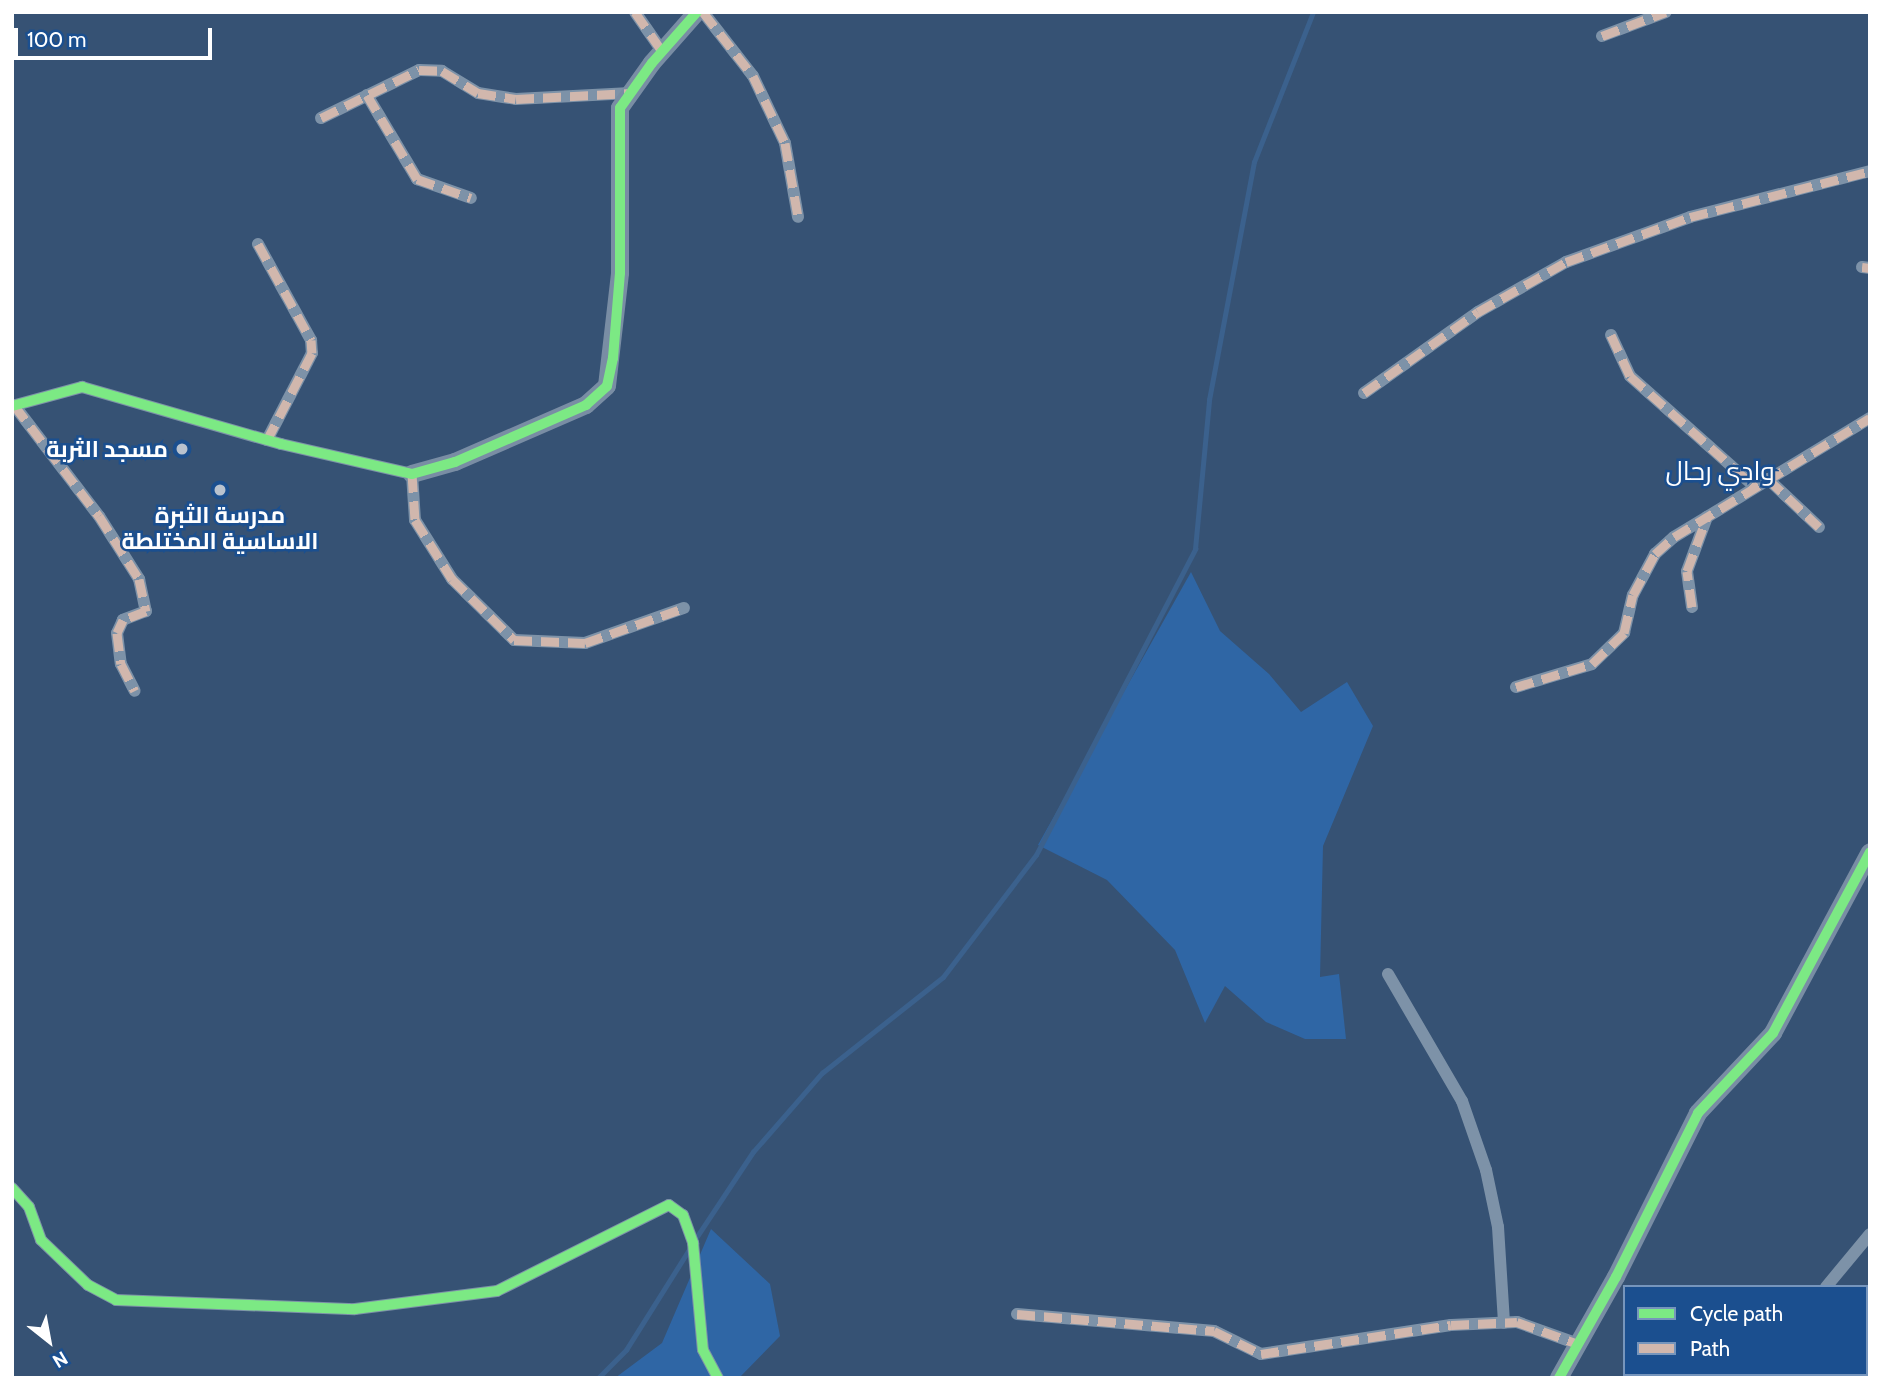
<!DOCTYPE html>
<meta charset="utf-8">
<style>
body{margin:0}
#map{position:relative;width:1882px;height:1390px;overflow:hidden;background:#365274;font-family:Cabin,Cairo,sans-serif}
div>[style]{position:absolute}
.green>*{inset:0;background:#2f66a5}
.stream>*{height:4.5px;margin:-2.25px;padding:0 2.25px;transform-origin:2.25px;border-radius:2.25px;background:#3b618d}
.street>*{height:12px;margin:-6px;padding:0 6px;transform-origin:6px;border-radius:6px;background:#7d92a8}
.secondary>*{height:18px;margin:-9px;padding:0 9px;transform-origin:9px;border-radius:9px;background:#798da4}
.quiet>*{height:9px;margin-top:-4.5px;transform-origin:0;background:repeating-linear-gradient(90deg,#d1b7ad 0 18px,transparent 0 27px)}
.cycleway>*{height:10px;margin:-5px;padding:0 5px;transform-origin:5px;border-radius:5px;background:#7ce984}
.dots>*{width:19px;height:19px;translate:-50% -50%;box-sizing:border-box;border:4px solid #1b4f8f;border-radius:50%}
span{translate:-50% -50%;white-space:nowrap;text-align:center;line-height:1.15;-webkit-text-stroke:5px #1b4f8f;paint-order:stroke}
.poi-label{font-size:23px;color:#fff;font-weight:700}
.right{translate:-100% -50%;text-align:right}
.quarter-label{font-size:26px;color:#fff}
.frame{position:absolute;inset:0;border:14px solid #fff;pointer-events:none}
.legend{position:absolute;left:1623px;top:1285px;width:245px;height:91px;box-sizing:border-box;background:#1b4f8f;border:2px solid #7695bc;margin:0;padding:9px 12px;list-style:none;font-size:21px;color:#fff}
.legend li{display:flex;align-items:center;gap:14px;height:35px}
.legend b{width:35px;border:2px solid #7695bc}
.north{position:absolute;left:14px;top:1306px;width:70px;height:70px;-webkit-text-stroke:5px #1b4f8f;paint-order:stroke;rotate:149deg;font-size:19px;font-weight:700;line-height:28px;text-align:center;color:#fff}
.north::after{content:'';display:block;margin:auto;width:24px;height:32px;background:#fff;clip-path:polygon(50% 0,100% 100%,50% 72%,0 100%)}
.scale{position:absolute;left:14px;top:28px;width:198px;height:32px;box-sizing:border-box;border:4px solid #fff;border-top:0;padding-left:9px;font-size:21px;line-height:24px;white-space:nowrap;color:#fff;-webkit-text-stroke:5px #1b4f8f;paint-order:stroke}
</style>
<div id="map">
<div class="green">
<div style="clip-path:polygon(1191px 572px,1220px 631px,1269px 674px,1301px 712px,1347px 682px,1373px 726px,1323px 846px,1320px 977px,1339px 974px,1346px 1039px,1305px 1039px,1266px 1022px,1225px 986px,1205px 1023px,1175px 950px,1107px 880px,1038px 845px)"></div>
<div style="clip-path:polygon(711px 1229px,770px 1284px,780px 1336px,739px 1378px,615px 1378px,662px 1343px)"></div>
</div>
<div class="stream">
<div style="left:694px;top:1241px;width:107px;rotate:-56.5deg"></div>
<div style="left:753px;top:1152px;width:105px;rotate:-48.9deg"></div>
<div style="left:822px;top:1073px;width:154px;rotate:-38.4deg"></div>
<div style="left:943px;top:977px;width:153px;rotate:-52.7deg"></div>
<div style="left:1036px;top:855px;width:345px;rotate:-62.5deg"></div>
<div style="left:1195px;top:549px;width:150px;rotate:-84.6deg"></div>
<div style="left:1209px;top:400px;width:242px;rotate:-79.3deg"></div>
<div style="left:1254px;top:162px;width:161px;rotate:-68.5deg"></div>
<div style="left:598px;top:1378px;width:40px;rotate:-45deg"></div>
<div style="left:626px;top:1350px;width:120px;rotate:-57.9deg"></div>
</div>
<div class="street">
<div style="left:635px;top:12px;width:47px;rotate:55.3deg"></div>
<div style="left:703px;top:12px;width:81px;rotate:52deg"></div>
<div style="left:753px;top:76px;width:74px;rotate:64.5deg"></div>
<div style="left:785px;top:143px;width:75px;rotate:80deg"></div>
<div style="left:1602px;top:36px;width:68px;rotate:-20.6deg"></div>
<div style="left:367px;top:95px;width:98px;rotate:59.2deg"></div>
<div style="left:417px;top:179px;width:57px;rotate:19.4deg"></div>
<div style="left:321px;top:118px;width:109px;rotate:-26.1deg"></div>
<div style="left:419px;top:70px;width:23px;rotate:2deg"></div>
<div style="left:442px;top:71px;width:42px;rotate:31.4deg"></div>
<div style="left:478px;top:93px;width:38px;rotate:9deg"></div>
<div style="left:516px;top:99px;width:115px;rotate:-3deg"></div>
<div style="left:258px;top:244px;width:110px;rotate:61.1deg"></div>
<div style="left:311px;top:340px;width:13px;rotate:86deg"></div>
<div style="left:312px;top:353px;width:98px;rotate:117.3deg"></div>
<div style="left:1862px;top:267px;width:8px;rotate:7deg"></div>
<div style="left:1611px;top:335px;width:45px;rotate:65.1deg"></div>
<div style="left:1630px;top:376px;width:167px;rotate:41.6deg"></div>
<div style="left:1364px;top:393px;width:140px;rotate:-35.4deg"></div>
<div style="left:1478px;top:312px;width:101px;rotate:-29.6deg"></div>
<div style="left:1566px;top:262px;width:132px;rotate:-19.9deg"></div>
<div style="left:1690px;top:217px;width:186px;rotate:-14.3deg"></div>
<div style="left:14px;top:405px;width:140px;rotate:52.6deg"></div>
<div style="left:99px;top:516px;width:75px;rotate:57.6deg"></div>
<div style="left:139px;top:579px;width:33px;rotate:78deg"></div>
<div style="left:146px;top:611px;width:25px;rotate:159deg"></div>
<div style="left:123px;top:620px;width:14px;rotate:115deg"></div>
<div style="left:117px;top:633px;width:31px;rotate:83deg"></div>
<div style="left:121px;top:664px;width:30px;rotate:63deg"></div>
<div style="left:12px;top:406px;width:73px;rotate:-15.2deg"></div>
<div style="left:82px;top:387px;width:207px;rotate:16deg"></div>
<div style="left:281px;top:444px;width:134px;rotate:12.9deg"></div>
<div style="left:412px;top:474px;width:46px;rotate:86.3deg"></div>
<div style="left:415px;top:520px;width:70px;rotate:57.9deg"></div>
<div style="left:452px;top:579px;width:87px;rotate:44.5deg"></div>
<div style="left:514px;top:640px;width:71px;rotate:2.4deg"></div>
<div style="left:585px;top:643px;width:105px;rotate:-19.5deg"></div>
<div style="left:1768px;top:479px;width:70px;rotate:43.3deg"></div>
<div style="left:1692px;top:607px;width:36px;rotate:-98deg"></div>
<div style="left:1687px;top:571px;width:58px;rotate:-69.7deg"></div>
<div style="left:1516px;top:687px;width:79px;rotate:-16.8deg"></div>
<div style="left:1592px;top:664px;width:45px;rotate:-44.1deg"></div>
<div style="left:1624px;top:633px;width:39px;rotate:-77deg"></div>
<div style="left:1633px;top:595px;width:47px;rotate:-61.8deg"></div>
<div style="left:1655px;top:554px;width:25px;rotate:-42deg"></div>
<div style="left:1674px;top:537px;width:229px;rotate:-31.3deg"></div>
<div style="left:1388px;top:974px;width:147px;rotate:59.8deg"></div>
<div style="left:1462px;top:1101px;width:73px;rotate:70.8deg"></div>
<div style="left:1486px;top:1170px;width:58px;rotate:78.1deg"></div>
<div style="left:1498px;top:1227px;width:96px;rotate:86.4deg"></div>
<div style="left:12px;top:1188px;width:25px;rotate:48deg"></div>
<div style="left:29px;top:1207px;width:35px;rotate:70deg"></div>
<div style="left:41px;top:1240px;width:65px;rotate:43.8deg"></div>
<div style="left:88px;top:1285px;width:32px;rotate:28deg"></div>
<div style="left:116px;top:1300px;width:239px;rotate:2.2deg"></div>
<div style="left:355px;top:1309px;width:143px;rotate:-7.2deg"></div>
<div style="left:497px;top:1291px;width:192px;rotate:-26.6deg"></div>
<div style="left:669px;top:1205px;width:17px;rotate:36deg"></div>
<div style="left:683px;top:1215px;width:30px;rotate:70deg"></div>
<div style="left:693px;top:1243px;width:107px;rotate:84.7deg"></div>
<div style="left:703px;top:1350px;width:32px;rotate:62deg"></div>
<div style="left:1826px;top:1287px;width:69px;rotate:-50.3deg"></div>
<div style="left:1017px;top:1314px;width:198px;rotate:4.9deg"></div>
<div style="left:1214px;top:1331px;width:52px;rotate:26.1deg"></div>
<div style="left:1261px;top:1354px;width:192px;rotate:-8.7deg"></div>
<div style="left:1451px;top:1325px;width:66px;rotate:-2.6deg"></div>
<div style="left:1517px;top:1322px;width:65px;rotate:19.8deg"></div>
<div style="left:1752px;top:1378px;width:5px;rotate:-53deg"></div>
</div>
<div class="secondary">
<div style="left:412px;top:474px;width:45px;rotate:-15.6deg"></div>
<div style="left:455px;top:462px;width:143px;rotate:-23.5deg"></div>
<div style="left:586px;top:405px;width:28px;rotate:-42deg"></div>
<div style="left:607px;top:386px;width:114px;rotate:-83.4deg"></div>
<div style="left:620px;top:273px;width:165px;rotate:-90deg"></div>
<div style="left:620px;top:108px;width:55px;rotate:-54.6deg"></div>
<div style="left:652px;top:63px;width:68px;rotate:-48.6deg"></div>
<div style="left:1559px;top:1378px;width:116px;rotate:-60.6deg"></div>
<div style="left:1616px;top:1277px;width:183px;rotate:-63.4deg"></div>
<div style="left:1698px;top:1113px;width:110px;rotate:-46.8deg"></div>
<div style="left:1773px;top:1033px;width:205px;rotate:-61.8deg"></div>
</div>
<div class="quiet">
<div style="left:635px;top:12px;width:47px;rotate:55.3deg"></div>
<div style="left:703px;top:12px;width:81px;rotate:52deg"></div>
<div style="left:753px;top:76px;width:74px;rotate:64.5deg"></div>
<div style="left:785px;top:143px;width:75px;rotate:80deg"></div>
<div style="left:1602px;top:36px;width:68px;rotate:-20.6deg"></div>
<div style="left:367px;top:95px;width:98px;rotate:59.2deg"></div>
<div style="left:417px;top:179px;width:57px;rotate:19.4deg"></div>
<div style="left:321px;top:118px;width:109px;rotate:-26.1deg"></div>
<div style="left:419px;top:70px;width:23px;rotate:2deg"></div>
<div style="left:442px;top:71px;width:42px;rotate:31.4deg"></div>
<div style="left:478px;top:93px;width:38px;rotate:9deg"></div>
<div style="left:516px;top:99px;width:115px;rotate:-3deg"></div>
<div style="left:258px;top:244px;width:110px;rotate:61.1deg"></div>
<div style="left:311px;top:340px;width:13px;rotate:86deg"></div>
<div style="left:312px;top:353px;width:98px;rotate:117.3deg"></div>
<div style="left:1862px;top:267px;width:8px;rotate:7deg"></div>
<div style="left:1611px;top:335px;width:45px;rotate:65.1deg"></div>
<div style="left:1630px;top:376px;width:167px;rotate:41.6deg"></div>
<div style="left:1364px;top:393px;width:140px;rotate:-35.4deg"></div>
<div style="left:1478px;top:312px;width:101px;rotate:-29.6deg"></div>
<div style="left:1566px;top:262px;width:132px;rotate:-19.9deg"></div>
<div style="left:1690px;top:217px;width:186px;rotate:-14.3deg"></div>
<div style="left:14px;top:405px;width:140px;rotate:52.6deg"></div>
<div style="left:99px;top:516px;width:75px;rotate:57.6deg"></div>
<div style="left:139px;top:579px;width:33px;rotate:78deg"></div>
<div style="left:146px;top:611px;width:25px;rotate:159deg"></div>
<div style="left:123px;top:620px;width:14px;rotate:115deg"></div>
<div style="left:117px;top:633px;width:31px;rotate:83deg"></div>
<div style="left:121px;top:664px;width:30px;rotate:63deg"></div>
<div style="left:412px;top:474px;width:46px;rotate:86.3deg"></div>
<div style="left:415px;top:520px;width:70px;rotate:57.9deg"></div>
<div style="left:452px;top:579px;width:87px;rotate:44.5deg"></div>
<div style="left:514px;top:640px;width:71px;rotate:2.4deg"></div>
<div style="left:585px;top:643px;width:105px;rotate:-19.5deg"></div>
<div style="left:1768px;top:479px;width:70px;rotate:43.3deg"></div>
<div style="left:1692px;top:607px;width:36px;rotate:-98deg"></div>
<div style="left:1687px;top:571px;width:58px;rotate:-69.7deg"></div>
<div style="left:1516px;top:687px;width:79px;rotate:-16.8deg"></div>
<div style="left:1592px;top:664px;width:45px;rotate:-44.1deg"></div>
<div style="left:1624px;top:633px;width:39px;rotate:-77deg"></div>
<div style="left:1633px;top:595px;width:47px;rotate:-61.8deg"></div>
<div style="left:1655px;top:554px;width:25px;rotate:-42deg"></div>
<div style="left:1674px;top:537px;width:229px;rotate:-31.3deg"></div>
<div style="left:1017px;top:1314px;width:198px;rotate:4.9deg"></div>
<div style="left:1214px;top:1331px;width:52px;rotate:26.1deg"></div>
<div style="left:1261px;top:1354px;width:192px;rotate:-8.7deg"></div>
<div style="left:1451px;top:1325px;width:66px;rotate:-2.6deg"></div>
<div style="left:1517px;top:1322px;width:65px;rotate:19.8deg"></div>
</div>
<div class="cycleway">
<div style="left:12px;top:406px;width:73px;rotate:-15.2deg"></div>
<div style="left:82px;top:387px;width:207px;rotate:16deg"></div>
<div style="left:281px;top:444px;width:134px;rotate:12.9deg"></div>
<div style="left:412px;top:474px;width:45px;rotate:-15.6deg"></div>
<div style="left:455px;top:462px;width:143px;rotate:-23.5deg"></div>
<div style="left:586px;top:405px;width:28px;rotate:-42deg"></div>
<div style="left:607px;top:386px;width:29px;rotate:-78deg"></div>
<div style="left:613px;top:358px;width:85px;rotate:-85.3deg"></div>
<div style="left:620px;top:273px;width:165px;rotate:-90deg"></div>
<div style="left:620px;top:108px;width:55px;rotate:-54.6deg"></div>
<div style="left:652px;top:63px;width:68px;rotate:-48.6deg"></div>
<div style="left:12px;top:1188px;width:25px;rotate:48deg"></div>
<div style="left:29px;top:1207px;width:35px;rotate:70deg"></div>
<div style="left:41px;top:1240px;width:65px;rotate:43.8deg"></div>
<div style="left:88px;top:1285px;width:32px;rotate:28deg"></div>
<div style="left:116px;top:1300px;width:239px;rotate:2.2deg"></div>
<div style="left:355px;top:1309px;width:143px;rotate:-7.2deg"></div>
<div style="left:497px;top:1291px;width:192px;rotate:-26.6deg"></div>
<div style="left:669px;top:1205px;width:17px;rotate:36deg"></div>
<div style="left:683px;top:1215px;width:30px;rotate:70deg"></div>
<div style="left:693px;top:1243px;width:107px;rotate:84.7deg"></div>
<div style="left:703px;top:1350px;width:32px;rotate:62deg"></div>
<div style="left:1559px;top:1378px;width:116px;rotate:-60.6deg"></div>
<div style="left:1616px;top:1277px;width:183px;rotate:-63.4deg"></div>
<div style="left:1698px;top:1113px;width:110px;rotate:-46.8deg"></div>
<div style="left:1773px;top:1033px;width:205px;rotate:-61.8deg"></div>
</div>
<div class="dots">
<div style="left:182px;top:449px;background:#b9c2ce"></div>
<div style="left:220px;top:490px;background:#b9c2ce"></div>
</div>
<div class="poi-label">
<span class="right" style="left:168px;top:449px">مسجد الثربة</span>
<span style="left:220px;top:528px">مدرسة الثبرة<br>الاساسية المختلطة</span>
</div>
<div class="quarter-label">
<span style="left:1720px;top:472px">وادي رحال</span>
</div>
<div class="frame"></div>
<ul class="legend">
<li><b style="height:9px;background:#7ce984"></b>Cycle path</li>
<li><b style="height:9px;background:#d1b7ad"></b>Path</li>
</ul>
<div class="north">N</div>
<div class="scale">100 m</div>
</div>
